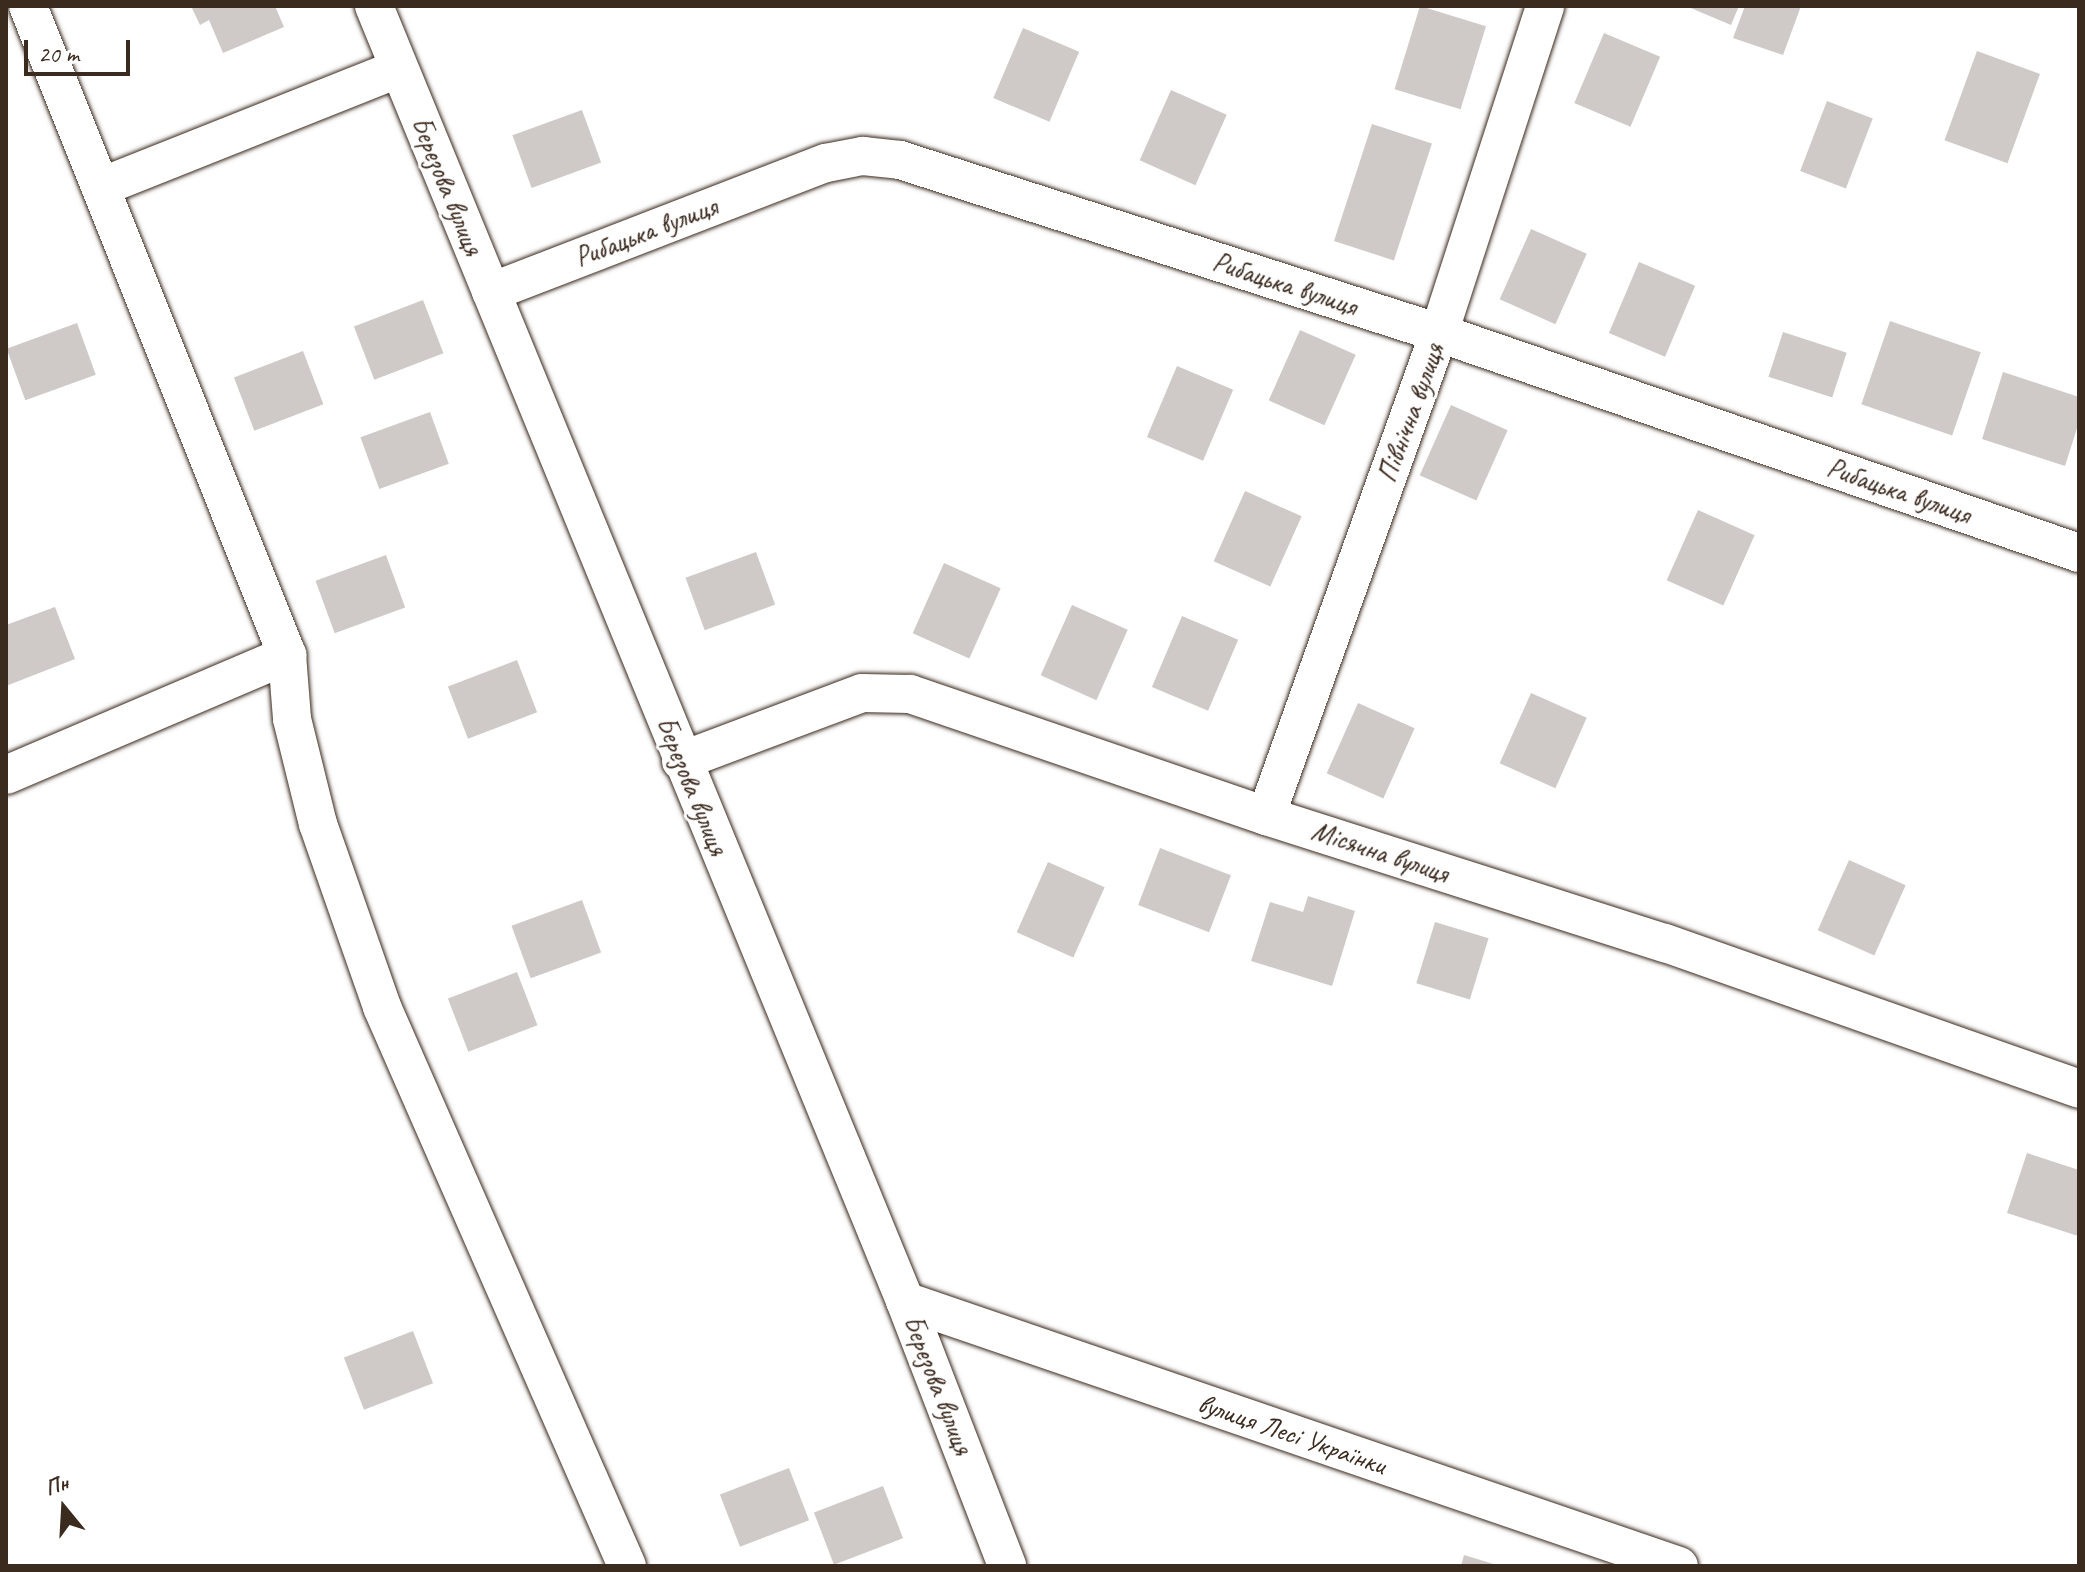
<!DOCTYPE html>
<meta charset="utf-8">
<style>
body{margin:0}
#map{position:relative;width:2085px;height:1572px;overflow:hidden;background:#fff;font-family:Caveat,sans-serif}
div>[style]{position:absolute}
.building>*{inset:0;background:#cfcac7;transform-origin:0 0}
.roads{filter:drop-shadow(0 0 2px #3b2a1e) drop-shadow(0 0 2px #3b2a1e)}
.minor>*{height:38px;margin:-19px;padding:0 19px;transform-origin:19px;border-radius:19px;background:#fff}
span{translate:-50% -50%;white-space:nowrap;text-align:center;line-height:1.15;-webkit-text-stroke:6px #fff;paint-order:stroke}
.street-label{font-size:28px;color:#3b2a1e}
.frame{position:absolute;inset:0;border:8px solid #3b2a1e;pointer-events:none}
.north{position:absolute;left:24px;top:1468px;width:80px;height:80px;-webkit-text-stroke:6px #fff;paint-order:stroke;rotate:342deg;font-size:22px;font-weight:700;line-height:32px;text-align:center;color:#3b2a1e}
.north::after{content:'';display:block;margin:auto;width:28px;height:36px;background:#3b2a1e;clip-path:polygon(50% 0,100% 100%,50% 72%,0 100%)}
.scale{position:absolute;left:24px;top:40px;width:106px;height:36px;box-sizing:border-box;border:4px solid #3b2a1e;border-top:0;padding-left:10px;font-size:24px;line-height:28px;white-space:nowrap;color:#3b2a1e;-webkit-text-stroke:6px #fff;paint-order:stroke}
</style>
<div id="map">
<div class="building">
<div style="clip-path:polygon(191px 6px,275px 6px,284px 27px,223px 53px,209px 20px,200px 25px)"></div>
<div style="left:1420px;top:6px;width:69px;height:87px;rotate:17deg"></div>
<div style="clip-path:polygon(1686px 6px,1739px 6px,1731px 25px)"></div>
<div style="clip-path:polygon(1745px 6px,1801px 6px,1783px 55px,1733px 38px)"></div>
<div style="left:1023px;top:28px;width:61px;height:76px;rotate:23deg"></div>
<div style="left:1604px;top:33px;width:61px;height:76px;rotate:23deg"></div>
<div style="left:1977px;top:51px;width:67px;height:95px;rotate:20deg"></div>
<div style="left:1171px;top:90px;width:61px;height:77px;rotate:24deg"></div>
<div style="left:1827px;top:101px;width:49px;height:75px;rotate:21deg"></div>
<div style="left:582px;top:110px;width:56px;height:74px;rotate:70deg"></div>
<div style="left:1372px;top:124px;width:63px;height:123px;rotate:18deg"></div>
<div style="left:1531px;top:229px;width:61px;height:77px;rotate:24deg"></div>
<div style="left:1639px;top:262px;width:61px;height:77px;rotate:23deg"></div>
<div style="left:423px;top:300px;width:57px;height:74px;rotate:69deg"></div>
<div style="left:1890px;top:321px;width:96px;height:88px;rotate:19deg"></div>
<div style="left:77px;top:323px;width:55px;height:75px;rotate:70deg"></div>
<div style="left:1300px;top:330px;width:61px;height:77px;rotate:24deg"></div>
<div style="left:1783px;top:332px;width:67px;height:47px;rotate:18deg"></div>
<div style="left:303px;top:351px;width:57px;height:74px;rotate:69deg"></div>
<div style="left:1177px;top:366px;width:61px;height:77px;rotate:23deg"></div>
<div style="clip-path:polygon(2003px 372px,2079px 397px,2079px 422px,2065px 466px,1982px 439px)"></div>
<div style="left:1451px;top:405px;width:62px;height:77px;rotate:24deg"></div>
<div style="left:430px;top:412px;width:55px;height:74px;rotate:70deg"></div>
<div style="left:1245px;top:491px;width:62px;height:77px;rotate:24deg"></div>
<div style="left:1698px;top:510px;width:62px;height:77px;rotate:24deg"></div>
<div style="left:756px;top:552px;width:56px;height:75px;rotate:70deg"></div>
<div style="left:386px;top:555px;width:56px;height:75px;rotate:70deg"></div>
<div style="left:944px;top:563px;width:62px;height:77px;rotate:24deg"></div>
<div style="left:1072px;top:605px;width:61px;height:77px;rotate:24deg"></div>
<div style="clip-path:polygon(55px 607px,75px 659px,6px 686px,6px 625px)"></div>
<div style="left:1182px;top:616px;width:61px;height:77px;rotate:23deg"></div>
<div style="left:517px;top:660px;width:56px;height:74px;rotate:69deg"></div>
<div style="left:1531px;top:693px;width:61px;height:77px;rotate:24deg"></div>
<div style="left:1358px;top:703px;width:62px;height:77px;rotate:24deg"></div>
<div style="left:1160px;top:848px;width:76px;height:61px;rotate:21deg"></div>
<div style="left:1849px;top:860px;width:62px;height:77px;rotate:24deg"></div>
<div style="left:1048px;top:862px;width:62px;height:77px;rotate:24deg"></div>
<div style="clip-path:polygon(1308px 896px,1355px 911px,1332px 986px,1251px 961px,1270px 902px,1303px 912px)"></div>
<div style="left:582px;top:900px;width:56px;height:75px;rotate:70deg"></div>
<div style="left:1435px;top:922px;width:56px;height:64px;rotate:17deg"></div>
<div style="left:517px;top:972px;width:57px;height:74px;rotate:69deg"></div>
<div style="clip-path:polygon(2027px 1153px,2079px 1170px,2078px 1236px,2007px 1213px)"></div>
<div style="left:413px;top:1331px;width:56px;height:74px;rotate:69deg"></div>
<div style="left:789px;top:1468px;width:56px;height:74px;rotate:69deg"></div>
<div style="left:883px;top:1486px;width:56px;height:74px;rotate:69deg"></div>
<div style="clip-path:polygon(1464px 1555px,1497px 1565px,1497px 1566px,1461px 1566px)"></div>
</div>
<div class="roads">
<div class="minor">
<div style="left:28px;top:6px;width:699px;rotate:68.24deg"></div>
<div style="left:287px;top:655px;width:64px;rotate:85.5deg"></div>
<div style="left:292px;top:719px;width:108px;rotate:76.1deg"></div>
<div style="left:318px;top:824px;width:194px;rotate:70.7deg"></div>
<div style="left:382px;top:1007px;width:610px;rotate:66.33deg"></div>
<div style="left:374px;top:6px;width:1400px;rotate:67.7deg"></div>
<div style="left:905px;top:1301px;width:284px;rotate:68.9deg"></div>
<div style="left:101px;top:187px;width:320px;rotate:-21.7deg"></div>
<div style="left:491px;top:292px;width:359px;rotate:-21.1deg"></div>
<div style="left:826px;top:163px;width:38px;rotate:-11deg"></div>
<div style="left:863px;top:156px;width:37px;rotate:6deg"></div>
<div style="left:900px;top:160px;width:566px;rotate:17.79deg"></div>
<div style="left:1439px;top:333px;width:677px;rotate:18.97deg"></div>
<div style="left:681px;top:761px;width:193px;rotate:-20.6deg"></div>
<div style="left:862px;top:693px;width:48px;rotate:1.2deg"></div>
<div style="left:910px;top:694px;width:376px;rotate:18.9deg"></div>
<div style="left:1266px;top:816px;width:419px;rotate:17.7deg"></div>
<div style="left:1665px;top:943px;width:439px;rotate:19.4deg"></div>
<div style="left:6px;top:775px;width:306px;rotate:-23.1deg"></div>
<div style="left:1266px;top:816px;width:513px;rotate:-70.29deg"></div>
<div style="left:1439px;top:333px;width:344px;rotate:-72deg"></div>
<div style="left:905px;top:1301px;width:818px;rotate:18.9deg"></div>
</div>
</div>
<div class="street-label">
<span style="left:447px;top:186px;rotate:68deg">Березова вулиця</span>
<span style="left:646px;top:232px;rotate:-21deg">Рибацька вулиця</span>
<span style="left:1285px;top:284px;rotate:18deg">Рибацька вулиця</span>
<span style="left:1411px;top:413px;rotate:-70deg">Північна вулиця</span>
<span style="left:1899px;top:491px;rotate:19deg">Рибацька вулиця</span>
<span style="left:692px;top:786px;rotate:68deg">Березова вулиця</span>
<span style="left:1380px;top:852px;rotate:18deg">Місячна вулиця</span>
<span style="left:938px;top:1385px;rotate:69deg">Березова вулиця</span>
<span style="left:1292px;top:1434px;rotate:19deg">вулиця Лесі Українки</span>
</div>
<div class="frame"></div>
<div class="north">Пн</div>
<div class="scale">20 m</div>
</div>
